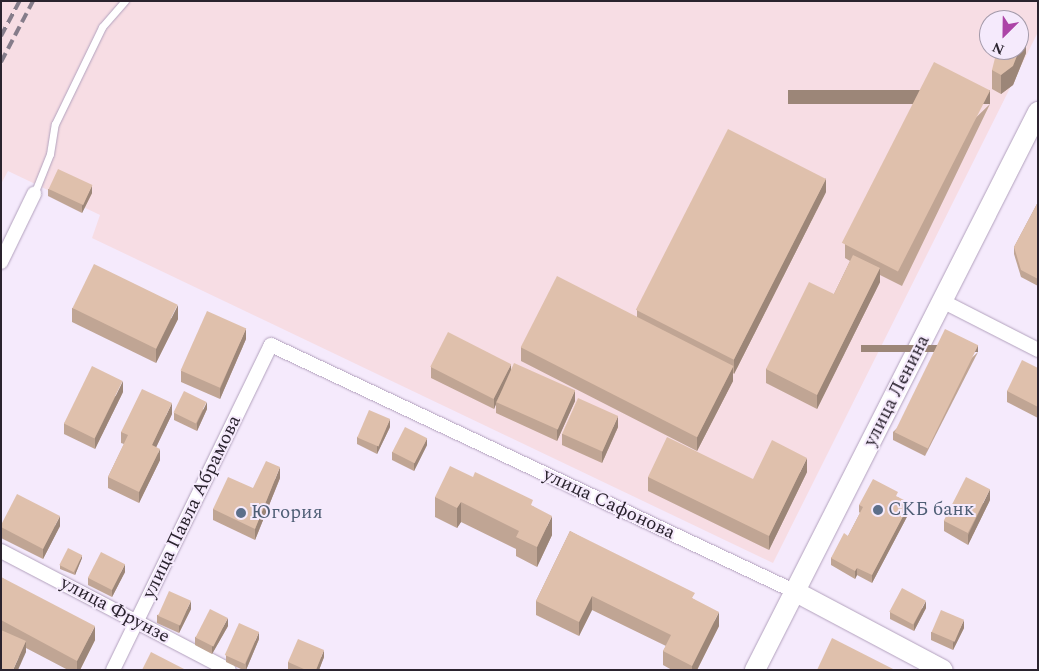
<!DOCTYPE html>
<meta charset="utf-8">
<style>
body{margin:0}
#map{position:relative;width:1039px;height:671px;overflow:hidden;background:#f5eafc;font-family:Spectral,serif}
div>[style]{position:absolute}
.industrial>*{inset:0;background:#f7dde4}
.roads{filter:drop-shadow(0 0 1px #b2a1bd) drop-shadow(0 0 1px #b2a1bd)}
.lane>*{height:7px;margin:-3.5px;padding:0 3.5px;transform-origin:3.5px;border-radius:3.5px;background:#fff}
.street>*{height:14px;margin:-7px;padding:0 7px;transform-origin:7px;border-radius:7px;background:#fff}
.secondary>*{height:20px;margin:-10px;padding:0 10px;transform-origin:10px;border-radius:10px;background:#fff}
.rail>*{height:4px;margin-top:-2px;transform-origin:0;background:repeating-linear-gradient(90deg,#857c8a 0 10px,transparent 0 15px)}
.wall>*{inset:0;background:#c0a594}
.shaded-wall>*{inset:0;background:#9c8678;transform-origin:0 0}
.building>*{inset:0;background:#dfc0ac;transform-origin:0 0}
.dots>*{width:14px;height:14px;translate:-50% -50%;box-sizing:border-box;border:2px solid #f5eafc;border-radius:50%}
span{translate:-50% -50%;white-space:nowrap;text-align:center;line-height:1.15;-webkit-text-stroke:4px #f5eafc;paint-order:stroke}
.street-label{font-size:19px;color:#2a232e}
.service-label{font-size:19px;color:#4e5e75}
.left{translate:0 -50%;text-align:left}
.frame{position:absolute;inset:0;border:2px solid #2a232e;pointer-events:none}
.north{position:absolute;left:979px;top:10px;width:50px;height:50px;box-sizing:border-box;background:#f5eafc;border:1px solid #a49aaa;border-radius:50%;rotate:203deg;font-size:14px;font-weight:700;line-height:20px;text-align:center;color:#2a232e}
.north::after{content:'';display:block;margin:auto;width:18px;height:22px;background:#ac44a7;clip-path:polygon(50% 0,100% 100%,50% 72%,0 100%)}
</style>
<div id="map">
<div class="industrial">
<div style="clip-path:polygon(evenodd,1px 1px,1038px 1px,1038px 32px,773px 563px,92px 238px,100px 215px,8px 171px,1px 184px,1px 1px,989px 20px,1019px 20px,1019px 50px,989px 50px,989px 20px)"></div>
</div>
<div class="roads">
<div class="lane">
<div style="left:34px;top:194px;width:43px;rotate:-68.2deg"></div>
<div style="left:50px;top:154px;width:30px;rotate:-81deg"></div>
<div style="left:55px;top:124px;width:108px;rotate:-64.1deg"></div>
<div style="left:102px;top:27px;width:35px;rotate:-49deg"></div>
</div>
<div class="street">
<div style="left:1px;top:262px;width:76px;rotate:-64.1deg"></div>
<div style="left:942px;top:301px;width:108px;rotate:27deg"></div>
<div style="left:1px;top:551px;width:257px;rotate:27.6deg"></div>
<div style="left:113px;top:670px;width:361px;rotate:-64.1deg"></div>
<div style="left:271px;top:345px;width:580px;rotate:25.2deg"></div>
</div>
<div class="secondary">
<div style="left:796px;top:592px;width:166px;rotate:28deg"></div>
<div style="left:755px;top:670px;width:626px;rotate:-63.11deg"></div>
</div>
</div>
<div class="rail">
<div style="left:1px;top:36px;width:40px;rotate:-62deg"></div>
<div style="left:1px;top:62px;width:69px;rotate:-62.3deg"></div>
</div>
<div class="wall">
<div style="clip-path:polygon(1026px 53px,1013px 85px,1001px 94px,992px 89px,992px 70px)"></div>
<div style="clip-path:polygon(990px 104px,902px 286px,880px 275px,880px 282px,817px 409px,766px 383px,766px 369px,834px 294px,850px 261px,845px 258px,845px 244px)"></div>
<div style="clip-path:polygon(48px 189px,92px 193px,82px 213px,48px 196px)"></div>
<div style="clip-path:polygon(826px 192px,734px 374px,733px 373px,733px 381px,697px 451px,521px 361px,521px 347px,637px 317px,637px 310px)"></div>
<div style="clip-path:polygon(1038px 202px,1038px 286px,1021px 277px,1014px 254px,1014px 247px)"></div>
<div style="clip-path:polygon(72px 308px,178px 319px,156px 363px,72px 322px)"></div>
<div style="clip-path:polygon(246px 339px,220px 399px,181px 382px,181px 371px)"></div>
<div style="clip-path:polygon(978px 352px,925px 456px,893px 440px,893px 432px)"></div>
<div style="clip-path:polygon(431px 367px,511px 370px,575px 401px,557px 441px,496px 413px,496px 404px,494px 409px,431px 378px)"></div>
<div style="clip-path:polygon(1038px 368px,1038px 418px,1007px 402px,1007px 391px)"></div>
<div style="clip-path:polygon(123px 392px,95px 449px,64px 434px,64px 423px)"></div>
<div style="clip-path:polygon(207px 409px,197px 431px,174px 420px,174px 413px)"></div>
<div style="clip-path:polygon(172px 414px,156px 447px,160px 460px,139px 503px,108px 488px,108px 477px,124px 444px,121px 443px,121px 432px)"></div>
<div style="clip-path:polygon(390px 427px,377px 454px,357px 444px,357px 437px)"></div>
<div style="clip-path:polygon(618px 427px,602px 463px,562px 445px,562px 434px)"></div>
<div style="clip-path:polygon(427px 445px,414px 471px,392px 460px,392px 452px)"></div>
<div style="clip-path:polygon(807px 472px,769px 550px,648px 491px,648px 477px,753px 479px)"></div>
<div style="clip-path:polygon(280px 478px,255px 540px,213px 520px,213px 509px,253px 488px)"></div>
<div style="clip-path:polygon(435px 497px,533px 506px,552px 535px,537px 567px,516px 556px,516px 549px,461px 522px,457px 528px,435px 517px)"></div>
<div style="clip-path:polygon(898px 497px,910px 511px,872px 583px,857px 575px,855px 579px,831px 565px,831px 558px,848px 536px,860px 513px,859px 512px,859px 505px)"></div>
<div style="clip-path:polygon(990px 500px,968px 545px,944px 531px,944px 521px)"></div>
<div style="clip-path:polygon(1px 525px,60px 526px,43px 559px,1px 538px)"></div>
<div style="clip-path:polygon(570px 531px,695px 600px,719px 626px,697px 670px,672px 670px,663px 665px,663px 651px,666px 646px,592px 610px,579px 636px,536px 615px,536px 601px)"></div>
<div style="clip-path:polygon(82px 558px,75px 575px,60px 569px,60px 565px)"></div>
<div style="clip-path:polygon(125px 572px,112px 597px,88px 585px,88px 578px)"></div>
<div style="clip-path:polygon(1px 577px,95px 640px,80px 670px,68px 670px,26px 648px,26px 652px,1px 670px)"></div>
<div style="clip-path:polygon(926px 608px,914px 631px,890px 619px,890px 612px)"></div>
<div style="clip-path:polygon(191px 609px,179px 633px,157px 623px,157px 615px)"></div>
<div style="clip-path:polygon(228px 626px,212px 654px,195px 645px,195px 637px)"></div>
<div style="clip-path:polygon(964px 628px,953px 650px,931px 640px,931px 632px)"></div>
<div style="clip-path:polygon(259px 639px,246px 670px,243px 670px,226px 662px,226px 655px)"></div>
<div style="clip-path:polygon(324px 657px,319px 670px,288px 670px,288px 662px)"></div>
</div>
<div class="shaded-wall">
<div style="clip-path:polygon(1026px 33px,1026px 53px,1013px 85px,1001px 94px,1001px 75px)"></div>
<div style="left:990px;top:90px;width:14px;height:202px;rotate:90deg"></div>
<div style="clip-path:polygon(826px 178px,826px 192px,734px 374px,734px 359px)"></div>
<div style="clip-path:polygon(92px 185px,92px 193px,82px 213px,82px 206px)"></div>
<div style="clip-path:polygon(880px 268px,880px 282px,817px 409px,817px 395px)"></div>
<div style="clip-path:polygon(178px 305px,178px 319px,156px 363px,156px 349px)"></div>
<div style="clip-path:polygon(246px 328px,246px 339px,220px 399px,220px 389px)"></div>
<div style="left:978px;top:345px;width:7px;height:117px;rotate:90deg"></div>
<div style="clip-path:polygon(511px 364px,511px 375px,496px 402px,496px 404px,494px 409px,494px 398px)"></div>
<div style="clip-path:polygon(733px 367px,733px 381px,697px 451px,697px 437px)"></div>
<div style="clip-path:polygon(123px 381px,123px 392px,95px 449px,95px 438px)"></div>
<div style="clip-path:polygon(575px 390px,575px 401px,557px 441px,557px 430px)"></div>
<div style="clip-path:polygon(207px 402px,207px 409px,197px 431px,197px 423px)"></div>
<div style="clip-path:polygon(172px 403px,172px 414px,152px 456px,152px 445px)"></div>
<div style="clip-path:polygon(618px 416px,618px 427px,602px 463px,602px 452px)"></div>
<div style="clip-path:polygon(390px 419px,390px 427px,377px 454px,377px 446px)"></div>
<div style="clip-path:polygon(427px 438px,427px 445px,414px 471px,414px 463px)"></div>
<div style="clip-path:polygon(160px 449px,160px 460px,139px 503px,139px 492px)"></div>
<div style="clip-path:polygon(807px 458px,807px 472px,769px 550px,769px 536px)"></div>
<div style="clip-path:polygon(280px 467px,280px 478px,255px 540px,255px 529px)"></div>
<div style="clip-path:polygon(990px 489px,990px 500px,968px 545px,968px 535px)"></div>
<div style="clip-path:polygon(461px 502px,461px 522px,457px 528px,457px 508px)"></div>
<div style="clip-path:polygon(910px 503px,910px 511px,872px 583px,872px 575px)"></div>
<div style="clip-path:polygon(60px 516px,60px 526px,43px 559px,43px 549px)"></div>
<div style="clip-path:polygon(552px 516px,552px 535px,537px 567px,537px 547px)"></div>
<div style="clip-path:polygon(82px 555px,82px 558px,75px 575px,75px 572px)"></div>
<div style="clip-path:polygon(125px 564px,125px 572px,112px 597px,112px 590px)"></div>
<div style="clip-path:polygon(857px 568px,857px 575px,855px 579px,855px 571px)"></div>
<div style="clip-path:polygon(592px 596px,592px 610px,579px 636px,579px 622px)"></div>
<div style="clip-path:polygon(191px 601px,191px 609px,179px 633px,179px 626px)"></div>
<div style="clip-path:polygon(926px 601px,926px 608px,914px 631px,914px 624px)"></div>
<div style="clip-path:polygon(719px 612px,719px 626px,697px 670px,692px 670px,692px 666px)"></div>
<div style="clip-path:polygon(228px 618px,228px 626px,212px 654px,212px 647px)"></div>
<div style="clip-path:polygon(964px 620px,964px 628px,953px 650px,953px 643px)"></div>
<div style="clip-path:polygon(95px 626px,95px 640px,80px 670px,77px 670px,77px 661px)"></div>
<div style="clip-path:polygon(259px 632px,259px 639px,246px 670px,246px 663px)"></div>
<div style="clip-path:polygon(26px 641px,26px 652px,18px 670px,13px 670px)"></div>
<div style="clip-path:polygon(324px 650px,324px 657px,319px 670px,316px 670px)"></div>
</div>
<div class="building">
<div style="clip-path:polygon(1019px 21px,1025px 21px,1026px 33px,1013px 66px,1001px 75px,992px 70px,997px 50px,1019px 50px)"></div>
<div style="left:934px;top:62px;width:63px;height:203px;rotate:27deg"></div>
<div style="left:728px;top:129px;width:110px;height:203px;rotate:27deg"></div>
<div style="left:58px;top:169px;width:38px;height:22px;rotate:25deg"></div>
<div style="clip-path:polygon(1038px 202px,1038px 279px,1021px 270px,1014px 247px)"></div>
<div style="clip-path:polygon(853px 255px,880px 268px,817px 395px,766px 369px,809px 282px,834px 294px)"></div>
<div style="left:94px;top:264px;width:93px;height:49px;rotate:26deg"></div>
<div style="left:557px;top:276px;width:198px;height:80px;rotate:27deg"></div>
<div style="left:207px;top:311px;width:43px;height:65px;rotate:24deg"></div>
<div style="left:945px;top:329px;width:37px;height:115px;rotate:26deg"></div>
<div style="left:448px;top:332px;width:71px;height:39px;rotate:27deg"></div>
<div style="clip-path:polygon(1022px 360px,1038px 368px,1038px 407px,1007px 391px)"></div>
<div style="left:514px;top:363px;width:67px;height:43px;rotate:24deg"></div>
<div style="left:92px;top:366px;width:34px;height:64px;rotate:26deg"></div>
<div style="clip-path:polygon(142px 389px,172px 403px,152px 445px,160px 449px,139px 492px,108px 477px,128px 435px,121px 432px)"></div>
<div style="left:184px;top:391px;width:25px;height:24px;rotate:26deg"></div>
<div style="left:578px;top:398px;width:44px;height:39px;rotate:24deg"></div>
<div style="left:369px;top:410px;width:23px;height:30px;rotate:23deg"></div>
<div style="left:405px;top:427px;width:25px;height:28px;rotate:27deg"></div>
<div style="clip-path:polygon(667px 437px,753px 479px,772px 440px,807px 458px,769px 536px,648px 477px)"></div>
<div style="clip-path:polygon(266px 461px,280px 467px,255px 529px,213px 509px,228px 477px,253px 488px)"></div>
<div style="clip-path:polygon(450px 466px,473px 477px,475px 472px,533px 500px,531px 505px,552px 516px,537px 547px,516px 537px,519px 531px,461px 502px,457px 508px,435px 497px)"></div>
<div style="left:966px;top:477px;width:27px;height:49px;rotate:27deg"></div>
<div style="clip-path:polygon(873px 479px,898px 492px,896px 496px,910px 503px,872px 575px,857px 568px,855px 571px,831px 558px,844px 533px,848px 536px,863px 507px,859px 505px)"></div>
<div style="clip-path:polygon(17px 494px,60px 516px,43px 549px,1px 527px,1px 525px)"></div>
<div style="clip-path:polygon(570px 531px,695px 593px,692px 598px,719px 612px,692px 666px,663px 651px,671px 635px,592px 596px,579px 622px,536px 601px)"></div>
<div style="left:68px;top:548px;width:16px;height:19px;rotate:27deg"></div>
<div style="left:101px;top:552px;width:27px;height:29px;rotate:27deg"></div>
<div style="clip-path:polygon(1px 577px,95px 626px,77px 661px,1px 620px)"></div>
<div style="left:902px;top:588px;width:27px;height:27px;rotate:28deg"></div>
<div style="left:169px;top:591px;width:24px;height:27px;rotate:24deg"></div>
<div style="left:210px;top:609px;width:20px;height:32px;rotate:27deg"></div>
<div style="left:941px;top:610px;width:25px;height:24px;rotate:23deg"></div>
<div style="left:239px;top:623px;width:22px;height:35px;rotate:24deg"></div>
<div style="clip-path:polygon(1px 630px,26px 641px,13px 670px,1px 670px)"></div>
<div style="clip-path:polygon(832px 638px,895px 670px,817px 670px)"></div>
<div style="clip-path:polygon(298px 639px,324px 650px,316px 670px,306px 670px,288px 662px)"></div>
<div style="clip-path:polygon(151px 652px,186px 670px,142px 670px)"></div>
</div>
<div class="dots">
<div style="left:878px;top:510px;background:#5c6f8a"></div>
<div style="left:241px;top:513px;background:#5c6f8a"></div>
</div>
<div class="street-label">
<span style="left:897px;top:391px;rotate:-63deg">улица Ленина</span>
<span style="left:609px;top:504px;rotate:25deg">улица Сафонова</span>
<span style="left:192px;top:507px;rotate:-64deg">улица Павла Абрамова</span>
<span style="left:115px;top:610px;rotate:28deg">улица Фрунзе</span>
</div>
<div class="service-label">
<span class="left" style="left:888px;top:510px">СКБ банк</span>
<span class="left" style="left:251px;top:513px">Югория</span>
</div>
<div class="frame"></div>
<div class="north">N</div>
</div>
